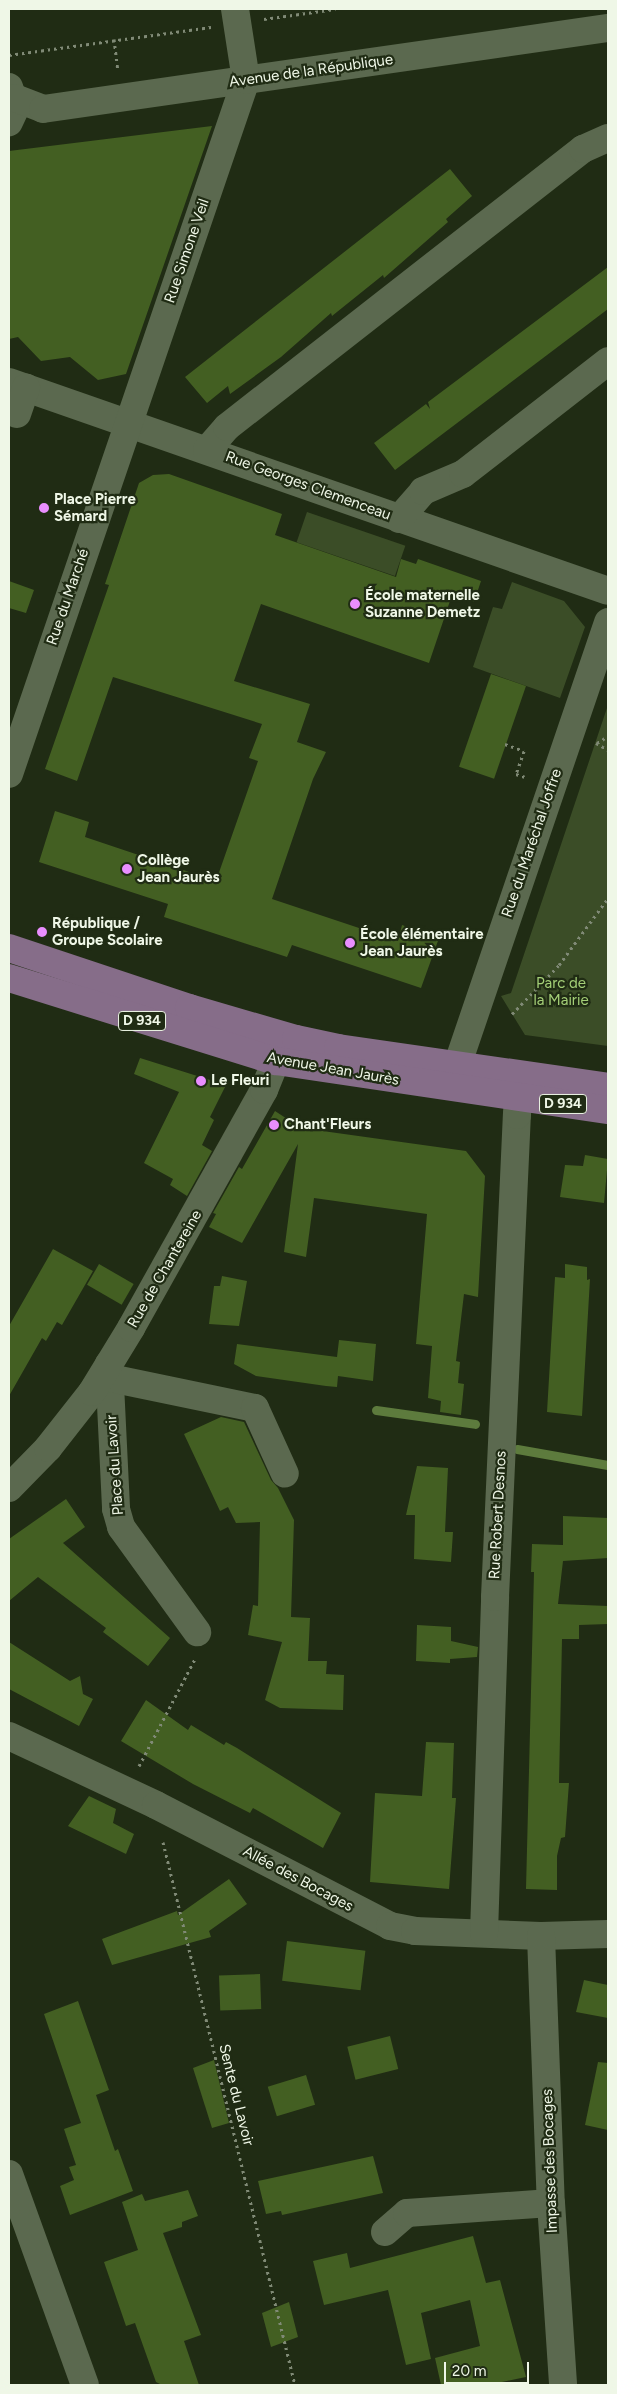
<!DOCTYPE html>
<meta charset="utf-8">
<style>
body{margin:0}
#map{position:relative;width:617px;height:2394px;overflow:hidden;background:#202c14;font-family:Figtree,sans-serif}
div>[style]{position:absolute}
.green>*{inset:0;background:#3b4d27;transform-origin:0 0}
.stream>*{height:9px;margin:-4.5px;padding:0 4.5px;transform-origin:4.5px;border-radius:4.5px;background:#5d7b3d}
.building>*{inset:0;background:#435f22;transform-origin:0 0}
.path>*{height:3px;margin-top:-1.5px;transform-origin:0;background:repeating-linear-gradient(90deg,#808a76 0 2.5px,transparent 0 6.5px)}
.minor>*{height:28px;margin:-14px;padding:0 14px;transform-origin:14px;border-radius:14px;background:#5b694f}
.major>*{height:28px;margin:-14px;padding:0 14px;transform-origin:14px;border-radius:14px;background:#866d89}
.dots>*{width:14px;height:14px;translate:-50% -50%;box-sizing:border-box;border:2px solid #202c14;border-radius:50%}
span{translate:-50% -50%;white-space:nowrap;text-align:center;line-height:1.15;-webkit-text-stroke:4.5px #202c14;paint-order:stroke}
.shield-label span{padding:1px 4px;background:#202c14;border:1px solid;border-radius:4px;-webkit-text-stroke-width:0}
.shield-label{font-size:14px;color:#eff7e7;font-weight:700}
.street-label{font-size:15px;color:#eff7e7}
.poi-label{font-size:15px;color:#eff7e7;font-weight:700}
.left{translate:0 -50%;text-align:left}
.park-label{font-size:15px;color:#a4cf77}
.frame{position:absolute;inset:0;border:10px solid #eff7e7;pointer-events:none}
.scale{position:absolute;left:444px;top:2362px;width:85px;height:22px;box-sizing:border-box;border:2px solid #eff7e7;border-top:0;padding-left:6px;font-size:15px;line-height:18px;white-space:nowrap;color:#eff7e7;-webkit-text-stroke:4px #202c14;paint-order:stroke}
</style>
<div id="map">
<div class="green">
<div style="left:307px;top:512px;width:104px;height:32px;rotate:19deg"></div>
<div style="clip-path:polygon(512px 582px,564px 601px,585px 627px,560px 698px,473px 667px,493px 607px,502px 609px)"></div>
<div style="clip-path:polygon(608px 705px,608px 1046px,525px 1035px,501px 996px,511px 993px)"></div>
</div>
<div class="stream">
<div style="left:376px;top:1410px;width:100px;rotate:8deg"></div>
<div style="left:517px;top:1449px;width:92px;rotate:10deg"></div>
</div>
<div class="building">
<div style="clip-path:polygon(212px 126px,126px 374px,98px 380px,70px 357px,41px 361px,18px 337px,9px 339px,9px 151px)"></div>
<div style="clip-path:polygon(450px 169px,472px 196px,446px 219px,448px 222px,384px 278px,383px 275px,332px 316px,331px 313px,281px 357px,230px 394px,228px 386px,207px 403px,185px 377px)"></div>
<div style="clip-path:polygon(608px 267px,608px 309px,395px 470px,374px 443px,426px 404px,430px 409px,428px 402px)"></div>
<div style="clip-path:polygon(169px 474px,282px 514px,275px 535px,396px 577px,401px 559px,416px 564px,418px 559px,481px 581px,474px 602px,452px 595px,429px 663px,261px 604px,234px 681px,310px 704px,297px 742px,326px 752px,313px 779px,272px 899px,398px 941px,402px 925px,439px 938px,421px 988px,292px 945px,287px 957px,164px 917px,168px 904px,39px 862px,55px 811px,89px 822px,85px 837px,216px 881px,258px 761px,249px 758px,262px 724px,113px 677px,77px 781px,45px 769px,109px 585px,105px 584px,139px 483px,153px 475px)"></div>
<div style="clip-path:polygon(9px 581px,34px 590px,26px 613px,9px 608px)"></div>
<div style="left:491px;top:674px;width:37px;height:98px;rotate:19deg"></div>
<div style="clip-path:polygon(140px 1058px,226px 1085px,210px 1117px,214px 1120px,202px 1145px,212px 1151px,187px 1196px,170px 1185px,173px 1179px,144px 1163px,179px 1092px,134px 1074px)"></div>
<div style="clip-path:polygon(275px 1111px,301px 1128px,466px 1151px,485px 1176px,478px 1297px,464px 1294px,456px 1361px,460px 1362px,458px 1383px,464px 1384px,461px 1415px,440px 1412px,441px 1401px,428px 1398px,432px 1346px,416px 1344px,427px 1214px,314px 1198px,306px 1257px,284px 1252px,298px 1144px,242px 1243px,209px 1227px,216px 1214px,213px 1213px,239px 1167px,242px 1169px)"></div>
<div style="clip-path:polygon(585px 1155px,608px 1159px,604px 1203px,560px 1197px,565px 1165px,583px 1166px)"></div>
<div style="clip-path:polygon(53px 1249px,93px 1271px,62px 1325px,57px 1322px,46px 1341px,42px 1338px,9px 1396px,9px 1326px)"></div>
<div style="left:99px;top:1264px;width:40px;height:24px;rotate:30deg"></div>
<div style="clip-path:polygon(565px 1264px,587px 1267px,587px 1280px,590px 1279px,582px 1416px,547px 1412px,555px 1277px,565px 1278px)"></div>
<div style="clip-path:polygon(222px 1276px,247px 1281px,239px 1326px,209px 1324px,214px 1286px,220px 1286px)"></div>
<div style="clip-path:polygon(339px 1340px,376px 1344px,373px 1381px,338px 1376px,337px 1387px,326px 1386px,256px 1376px,234px 1364px,237px 1344px,337px 1357px)"></div>
<div style="clip-path:polygon(221px 1417px,244px 1422px,271px 1480px,278px 1488px,294px 1520px,291px 1617px,310px 1618px,308px 1661px,327px 1661px,326px 1674px,344px 1675px,343px 1710px,280px 1708px,265px 1700px,282px 1642px,248px 1635px,253px 1605px,258px 1606px,260px 1522px,236px 1523px,228px 1507px,220px 1511px,184px 1434px)"></div>
<div style="clip-path:polygon(417px 1466px,448px 1468px,445px 1532px,453px 1532px,451px 1562px,414px 1559px,415px 1515px,406px 1515px)"></div>
<div style="clip-path:polygon(66px 1499px,85px 1527px,63px 1543px,170px 1638px,148px 1666px,103px 1632px,106px 1628px,38px 1577px,9px 1601px,9px 1539px)"></div>
<div style="clip-path:polygon(563px 1516px,608px 1518px,608px 1558px,563px 1561px,558px 1604px,608px 1606px,608px 1624px,579px 1625px,579px 1639px,562px 1639px,559px 1783px,569px 1783px,565px 1837px,561px 1838px,557px 1856px,557px 1890px,526px 1889px,534px 1572px,531px 1572px,532px 1544px,563px 1545px)"></div>
<div style="clip-path:polygon(417px 1625px,451px 1627px,451px 1641px,478px 1647px,477px 1657px,450px 1659px,450px 1663px,416px 1661px)"></div>
<div style="clip-path:polygon(9px 1642px,70px 1681px,80px 1676px,83px 1694px,93px 1699px,79px 1726px,9px 1689px)"></div>
<div style="clip-path:polygon(146px 1700px,188px 1730px,191px 1725px,224px 1745px,226px 1742px,237px 1748px,341px 1813px,323px 1848px,253px 1808px,250px 1813px,193px 1784px,121px 1741px)"></div>
<div style="clip-path:polygon(426px 1742px,454px 1743px,452px 1798px,456px 1798px,449px 1889px,370px 1882px,375px 1793px,422px 1796px)"></div>
<div style="clip-path:polygon(89px 1796px,116px 1809px,113px 1823px,134px 1834px,126px 1854px,68px 1826px)"></div>
<div style="clip-path:polygon(229px 1879px,247px 1904px,209px 1931px,211px 1937px,112px 1965px,102px 1939px,177px 1911px,178px 1915px)"></div>
<div style="left:287px;top:1941px;width:79px;height:40px;rotate:7deg"></div>
<div style="left:260px;top:1974px;width:35px;height:41px;rotate:88deg"></div>
<div style="clip-path:polygon(584px 1980px,608px 1985px,608px 2018px,576px 2012px)"></div>
<div style="clip-path:polygon(78px 2001px,109px 2090px,96px 2095px,115px 2151px,118px 2149px,133px 2191px,70px 2215px,60px 2186px,74px 2180px,69px 2167px,76px 2165px,64px 2129px,81px 2123px,44px 2014px)"></div>
<div style="left:390px;top:2036px;width:34px;height:44px;rotate:76deg"></div>
<div style="clip-path:polygon(214px 2060px,229px 2123px,212px 2128px,193px 2068px)"></div>
<div style="clip-path:polygon(598px 2062px,608px 2063px,608px 2130px,585px 2125px)"></div>
<div style="left:306px;top:2075px;width:31px;height:40px;rotate:73deg"></div>
<div style="clip-path:polygon(373px 2156px,383px 2193px,282px 2215px,281px 2211px,266px 2214px,258px 2181px)"></div>
<div style="clip-path:polygon(188px 2190px,198px 2216px,182px 2222px,182px 2227px,163px 2233px,201px 2335px,184px 2341px,199px 2385px,162px 2385px,156px 2382px,135px 2323px,126px 2326px,104px 2262px,138px 2250px,122px 2202px,142px 2194px,145px 2201px)"></div>
<div style="clip-path:polygon(473px 2236px,486px 2283px,500px 2280px,526px 2377px,488px 2385px,441px 2385px,435px 2358px,480px 2346px,470px 2300px,421px 2313px,431px 2359px,406px 2365px,388px 2290px,324px 2305px,313px 2261px,347px 2253px,350px 2268px)"></div>
<div style="clip-path:polygon(289px 2302px,298px 2337px,271px 2347px,262px 2313px)"></div>
</div>
<div class="path">
<div style="left:264px;top:19px;width:72px;rotate:-8deg"></div>
<div style="left:114px;top:39px;width:31px;rotate:83deg"></div>
<div style="left:9px;top:55px;width:204px;rotate:-7.9deg"></div>
<div style="left:596px;top:743px;width:14px;rotate:30deg"></div>
<div style="left:597px;top:743px;width:13px;rotate:-32deg"></div>
<div style="left:505px;top:744px;width:20px;rotate:20deg"></div>
<div style="left:524px;top:751px;width:24px;rotate:109deg"></div>
<div style="left:516px;top:774px;width:9px;rotate:18deg"></div>
<div style="left:512px;top:1014px;width:68px;rotate:-46.2deg"></div>
<div style="left:559px;top:965px;width:83px;rotate:-53.8deg"></div>
<div style="left:139px;top:1766px;width:121px;rotate:-62.4deg"></div>
<div style="left:163px;top:1842px;width:559px;rotate:76.34deg"></div>
</div>
<div class="minor">
<div style="left:9px;top:87px;width:21px;rotate:71deg"></div>
<div style="left:16px;top:107px;width:17px;rotate:115deg"></div>
<div style="left:15px;top:98px;width:30px;rotate:21deg"></div>
<div style="left:43px;top:109px;width:571px;rotate:-8.16deg"></div>
<div style="left:9px;top:382px;width:634px;rotate:19.23deg"></div>
<div style="left:17px;top:414px;width:28px;rotate:-71deg"></div>
<div style="left:207px;top:450px;width:30px;rotate:-49deg"></div>
<div style="left:227px;top:427px;width:452px;rotate:-38deg"></div>
<div style="left:583px;top:149px;width:27px;rotate:-24deg"></div>
<div style="left:399px;top:519px;width:37px;rotate:-49deg"></div>
<div style="left:423px;top:491px;width:43px;rotate:-23deg"></div>
<div style="left:463px;top:474px;width:184px;rotate:-37.9deg"></div>
<div style="left:9px;top:774px;width:733px;rotate:-71.15deg"></div>
<div style="left:246px;top:80px;width:72px;rotate:-98.8deg"></div>
<div style="left:457px;top:1066px;width:469px;rotate:-71.2deg"></div>
<div style="left:109px;top:1364px;width:145px;rotate:87.2deg"></div>
<div style="left:116px;top:1509px;width:19px;rotate:74deg"></div>
<div style="left:121px;top:1527px;width:130px;rotate:54.1deg"></div>
<div style="left:110px;top:1378px;width:148px;rotate:11.7deg"></div>
<div style="left:255px;top:1408px;width:72px;rotate:65.6deg"></div>
<div style="left:9px;top:1488px;width:56px;rotate:-45.7deg"></div>
<div style="left:48px;top:1448px;width:71px;rotate:-51.8deg"></div>
<div style="left:92px;top:1392px;width:75px;rotate:-58.6deg"></div>
<div style="left:131px;top:1328px;width:273px;rotate:-60.8deg"></div>
<div style="left:264px;top:1090px;width:31px;rotate:-68deg"></div>
<div style="left:276px;top:1061px;width:24px;rotate:-109deg"></div>
<div style="left:9px;top:1736px;width:162px;rotate:25.1deg"></div>
<div style="left:156px;top:1805px;width:263px;rotate:27.3deg"></div>
<div style="left:390px;top:1926px;width:25px;rotate:11deg"></div>
<div style="left:415px;top:1931px;width:126px;rotate:2.3deg"></div>
<div style="left:541px;top:1936px;width:67px;rotate:-1.7deg"></div>
<div style="left:484px;top:1933px;width:336px;rotate:-88.1deg"></div>
<div style="left:495px;top:1597px;width:483px;rotate:-87.4deg"></div>
<div style="left:517px;top:1115px;width:17px;rotate:-87deg"></div>
<div style="left:518px;top:1098px;width:21px;rotate:-35deg"></div>
<div style="left:535px;top:1086px;width:5px;rotate:11deg"></div>
<div style="left:541px;top:1936px;width:267px;rotate:87.9deg"></div>
<div style="left:551px;top:2203px;width:182px;rotate:86.2deg"></div>
<div style="left:9px;top:2174px;width:224px;rotate:70.2deg"></div>
<div style="left:385px;top:2232px;width:29px;rotate:-41deg"></div>
<div style="left:407px;top:2213px;width:144px;rotate:-4deg"></div>
</div>
<div class="major">
<div style="left:9px;top:948px;width:190px;rotate:18.4deg"></div>
<div style="left:189px;top:1008px;width:111px;rotate:16.2deg"></div>
<div style="left:296px;top:1039px;width:43px;rotate:12.1deg"></div>
<div style="left:338px;top:1048px;width:273px;rotate:8.2deg"></div>
<div style="left:9px;top:978px;width:280px;rotate:17.3deg"></div>
<div style="left:276px;top:1061px;width:336px;rotate:8.4deg"></div>
</div>
<div class="dots">
<div style="left:44px;top:508px;background:#e98efe"></div>
<div style="left:355px;top:604px;background:#e98efe"></div>
<div style="left:127px;top:869px;background:#e98efe"></div>
<div style="left:42px;top:932px;background:#e98efe"></div>
<div style="left:350px;top:943px;background:#e98efe"></div>
<div style="left:201px;top:1081px;background:#e98efe"></div>
<div style="left:274px;top:1125px;background:#e98efe"></div>
</div>
<div class="shield-label">
<span style="left:142px;top:1021px">D 934</span>
<span style="left:563px;top:1104px">D 934</span>
</div>
<div class="street-label">
<span style="left:311px;top:71px;rotate:-8deg">Avenue de la République</span>
<span style="left:187px;top:251px;rotate:-71deg">Rue Simone Veil</span>
<span style="left:308px;top:486px;rotate:20deg">Rue Georges Clemenceau</span>
<span style="left:68px;top:597px;rotate:-71deg">Rue du Marché</span>
<span style="left:532px;top:843px;rotate:-71deg">Rue du Maréchal Joffre</span>
<span style="left:333px;top:1069px;rotate:10deg">Avenue Jean Jaurès</span>
<span style="left:165px;top:1269px;rotate:-60deg">Rue de Chantereine</span>
<span style="left:115px;top:1465px;rotate:-94deg">Place du Lavoir</span>
<span style="left:498px;top:1515px;rotate:-87deg">Rue Robert Desnos</span>
<span style="left:298px;top:1879px;rotate:28deg">Allée des Bocages</span>
<span style="left:236px;top:2095px;rotate:76deg">Sente du Lavoir</span>
<span style="left:550px;top:2161px;rotate:-92deg">Impasse des Bocages</span>
</div>
<div class="poi-label">
<span class="left" style="left:54px;top:508px">Place Pierre<br>Sémard</span>
<span class="left" style="left:365px;top:604px">École maternelle<br>Suzanne Demetz</span>
<span class="left" style="left:137px;top:869px">Collège<br>Jean Jaurès</span>
<span class="left" style="left:52px;top:932px">République /<br>Groupe Scolaire</span>
<span class="left" style="left:360px;top:943px">École élémentaire<br>Jean Jaurès</span>
<span class="left" style="left:211px;top:1081px">Le Fleuri</span>
<span class="left" style="left:284px;top:1125px">Chant'Fleurs</span>
</div>
<div class="park-label">
<span style="left:561px;top:992px">Parc de<br>la Mairie</span>
</div>
<div class="frame"></div>
<div class="scale">20 m</div>
</div>
